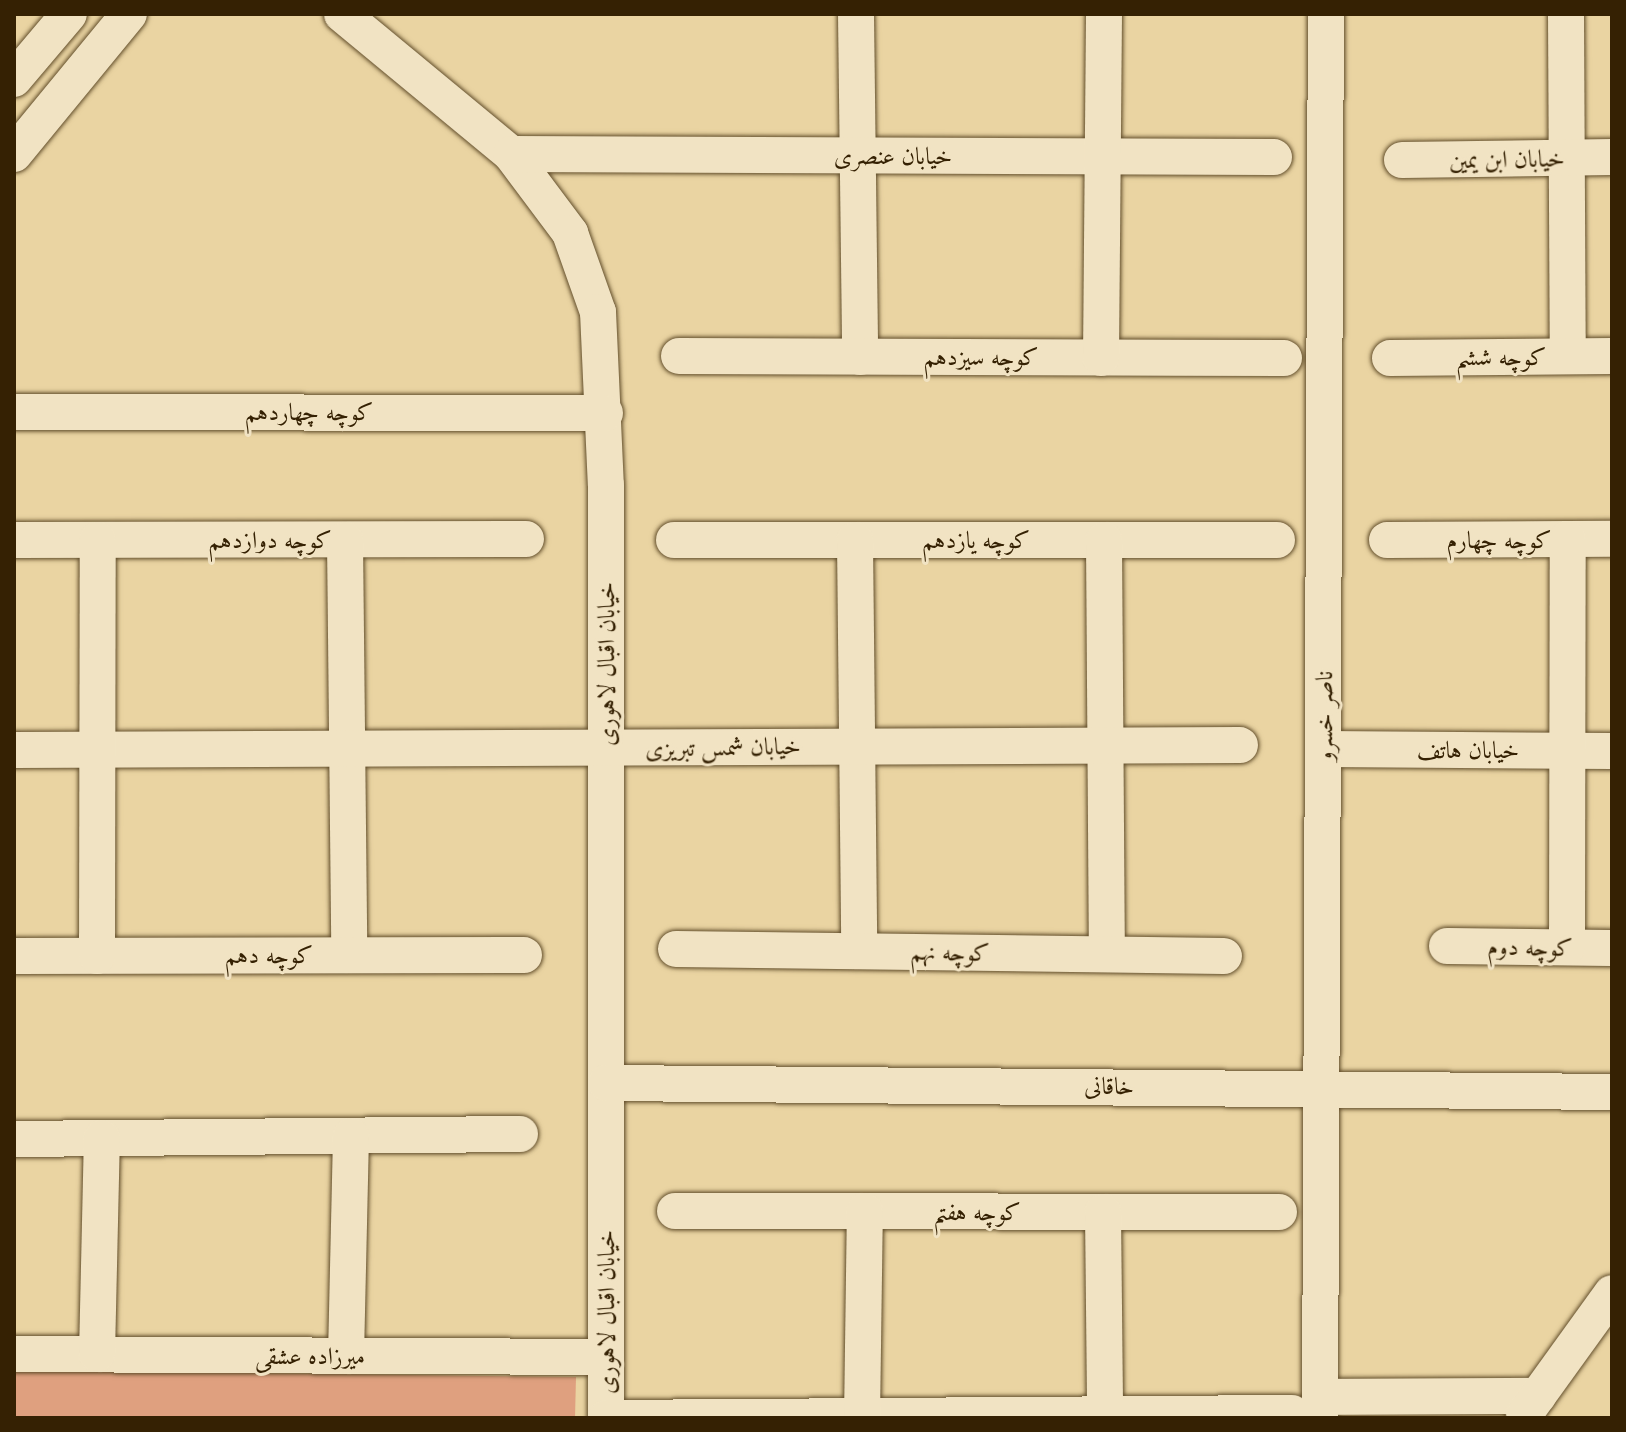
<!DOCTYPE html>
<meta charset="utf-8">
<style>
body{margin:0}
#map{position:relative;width:1626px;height:1432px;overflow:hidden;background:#ead4a2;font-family:"Libre Caslon Text",Amiri,serif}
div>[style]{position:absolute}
.building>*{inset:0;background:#dfa07f}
.roads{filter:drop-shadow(0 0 2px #624e2b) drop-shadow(0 0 2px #624e2b)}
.minor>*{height:36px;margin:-18px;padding:0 18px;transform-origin:18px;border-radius:18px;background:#f1e3c3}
span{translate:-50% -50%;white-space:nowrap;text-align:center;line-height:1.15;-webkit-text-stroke:6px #f1e3c3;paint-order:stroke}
.street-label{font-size:24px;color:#352103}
.frame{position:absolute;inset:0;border:16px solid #352103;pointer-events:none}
</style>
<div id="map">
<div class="building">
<div style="clip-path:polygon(14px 1370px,576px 1377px,575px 1418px,14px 1418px)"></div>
</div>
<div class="roads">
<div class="minor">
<div style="left:342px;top:14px;width:219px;rotate:39.6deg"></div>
<div style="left:511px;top:154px;width:99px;rotate:53.2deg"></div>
<div style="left:570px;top:233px;width:84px;rotate:70.5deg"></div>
<div style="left:598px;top:312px;width:173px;rotate:87.4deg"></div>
<div style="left:606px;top:485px;width:933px;rotate:90deg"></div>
<div style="left:856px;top:14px;width:343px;rotate:89.3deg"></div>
<div style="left:1566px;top:14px;width:342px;rotate:89.7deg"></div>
<div style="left:14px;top:79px;width:85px;rotate:-49.8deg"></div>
<div style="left:14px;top:154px;width:181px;rotate:-50.6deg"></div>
<div style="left:511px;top:154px;width:763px;rotate:0.23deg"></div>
<div style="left:1402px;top:160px;width:210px;rotate:-0.8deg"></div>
<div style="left:679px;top:356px;width:605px;rotate:0.19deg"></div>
<div style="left:1101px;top:358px;width:344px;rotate:-89.5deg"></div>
<div style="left:1390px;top:358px;width:222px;rotate:-0.5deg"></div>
<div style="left:14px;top:412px;width:591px;rotate:0.1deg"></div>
<div style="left:14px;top:540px;width:512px;rotate:-0.11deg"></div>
<div style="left:345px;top:540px;width:415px;rotate:89.4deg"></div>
<div style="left:674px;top:540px;width:603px"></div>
<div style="left:855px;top:540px;width:411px;rotate:89.4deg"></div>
<div style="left:1104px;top:540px;width:414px;rotate:89.6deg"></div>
<div style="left:1387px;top:540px;width:225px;rotate:-0.3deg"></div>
<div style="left:1324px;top:749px;width:288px;rotate:0.4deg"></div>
<div style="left:14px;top:750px;width:1226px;rotate:-0.23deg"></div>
<div style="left:1447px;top:946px;width:165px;rotate:0.7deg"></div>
<div style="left:1567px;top:947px;width:408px;rotate:-89.9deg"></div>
<div style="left:676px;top:949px;width:548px;rotate:0.73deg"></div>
<div style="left:14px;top:956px;width:510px;rotate:-0.11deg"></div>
<div style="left:97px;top:956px;width:416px;rotate:-89.9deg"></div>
<div style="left:606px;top:1083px;width:1006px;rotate:0.51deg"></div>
<div style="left:14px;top:1139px;width:506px;rotate:-0.57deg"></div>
<div style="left:675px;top:1211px;width:604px;rotate:0.09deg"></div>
<div style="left:1103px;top:1212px;width:206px;rotate:89.4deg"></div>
<div style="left:14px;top:1354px;width:592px;rotate:0.29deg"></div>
<div style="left:97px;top:1354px;width:216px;rotate:-88.7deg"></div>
<div style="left:346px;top:1356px;width:220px;rotate:-88.7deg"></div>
<div style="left:1320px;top:1397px;width:218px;rotate:-0.3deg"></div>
<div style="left:1524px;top:1415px;width:150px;rotate:-54.2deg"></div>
<div style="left:606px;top:1418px;width:686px;rotate:-0.42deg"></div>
<div style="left:862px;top:1418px;width:207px;rotate:-89.2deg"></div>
<div style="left:1320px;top:1418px;width:1404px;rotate:-89.76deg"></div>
</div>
</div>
<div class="street-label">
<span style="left:893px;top:156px">خیابان عنصری</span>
<span style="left:1507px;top:159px;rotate:-1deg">خیابان ابن یمین</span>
<span style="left:981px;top:357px">کوچه سیزدهم</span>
<span style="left:1501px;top:357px">کوچه ششم</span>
<span style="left:309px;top:412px">کوچه چهاردهم</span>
<span style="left:270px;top:540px">کوچه دوازدهم</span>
<span style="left:976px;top:540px">کوچه یازدهم</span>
<span style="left:1499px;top:540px">کوچه چهارم</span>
<span style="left:606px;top:664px;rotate:-90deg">خیابان اقبال لاهوری</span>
<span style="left:1324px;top:716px;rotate:-90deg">ناصر خسرو</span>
<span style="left:723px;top:747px;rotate:-1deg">خیابان شمس تبریزی</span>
<span style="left:1468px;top:750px">خیابان هاتف</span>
<span style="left:1530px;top:947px;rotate:1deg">کوچه دوم</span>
<span style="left:950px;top:952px;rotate:1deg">کوچه نهم</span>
<span style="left:269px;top:955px">کوچه دهم</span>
<span style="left:1109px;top:1086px">خاقانی</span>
<span style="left:977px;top:1212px">کوچه هفتم</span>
<span style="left:606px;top:1312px;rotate:-90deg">خیابان اقبال لاهوری</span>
<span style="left:310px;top:1356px">میرزاده عشقی</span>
</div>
<div class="frame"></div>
</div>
